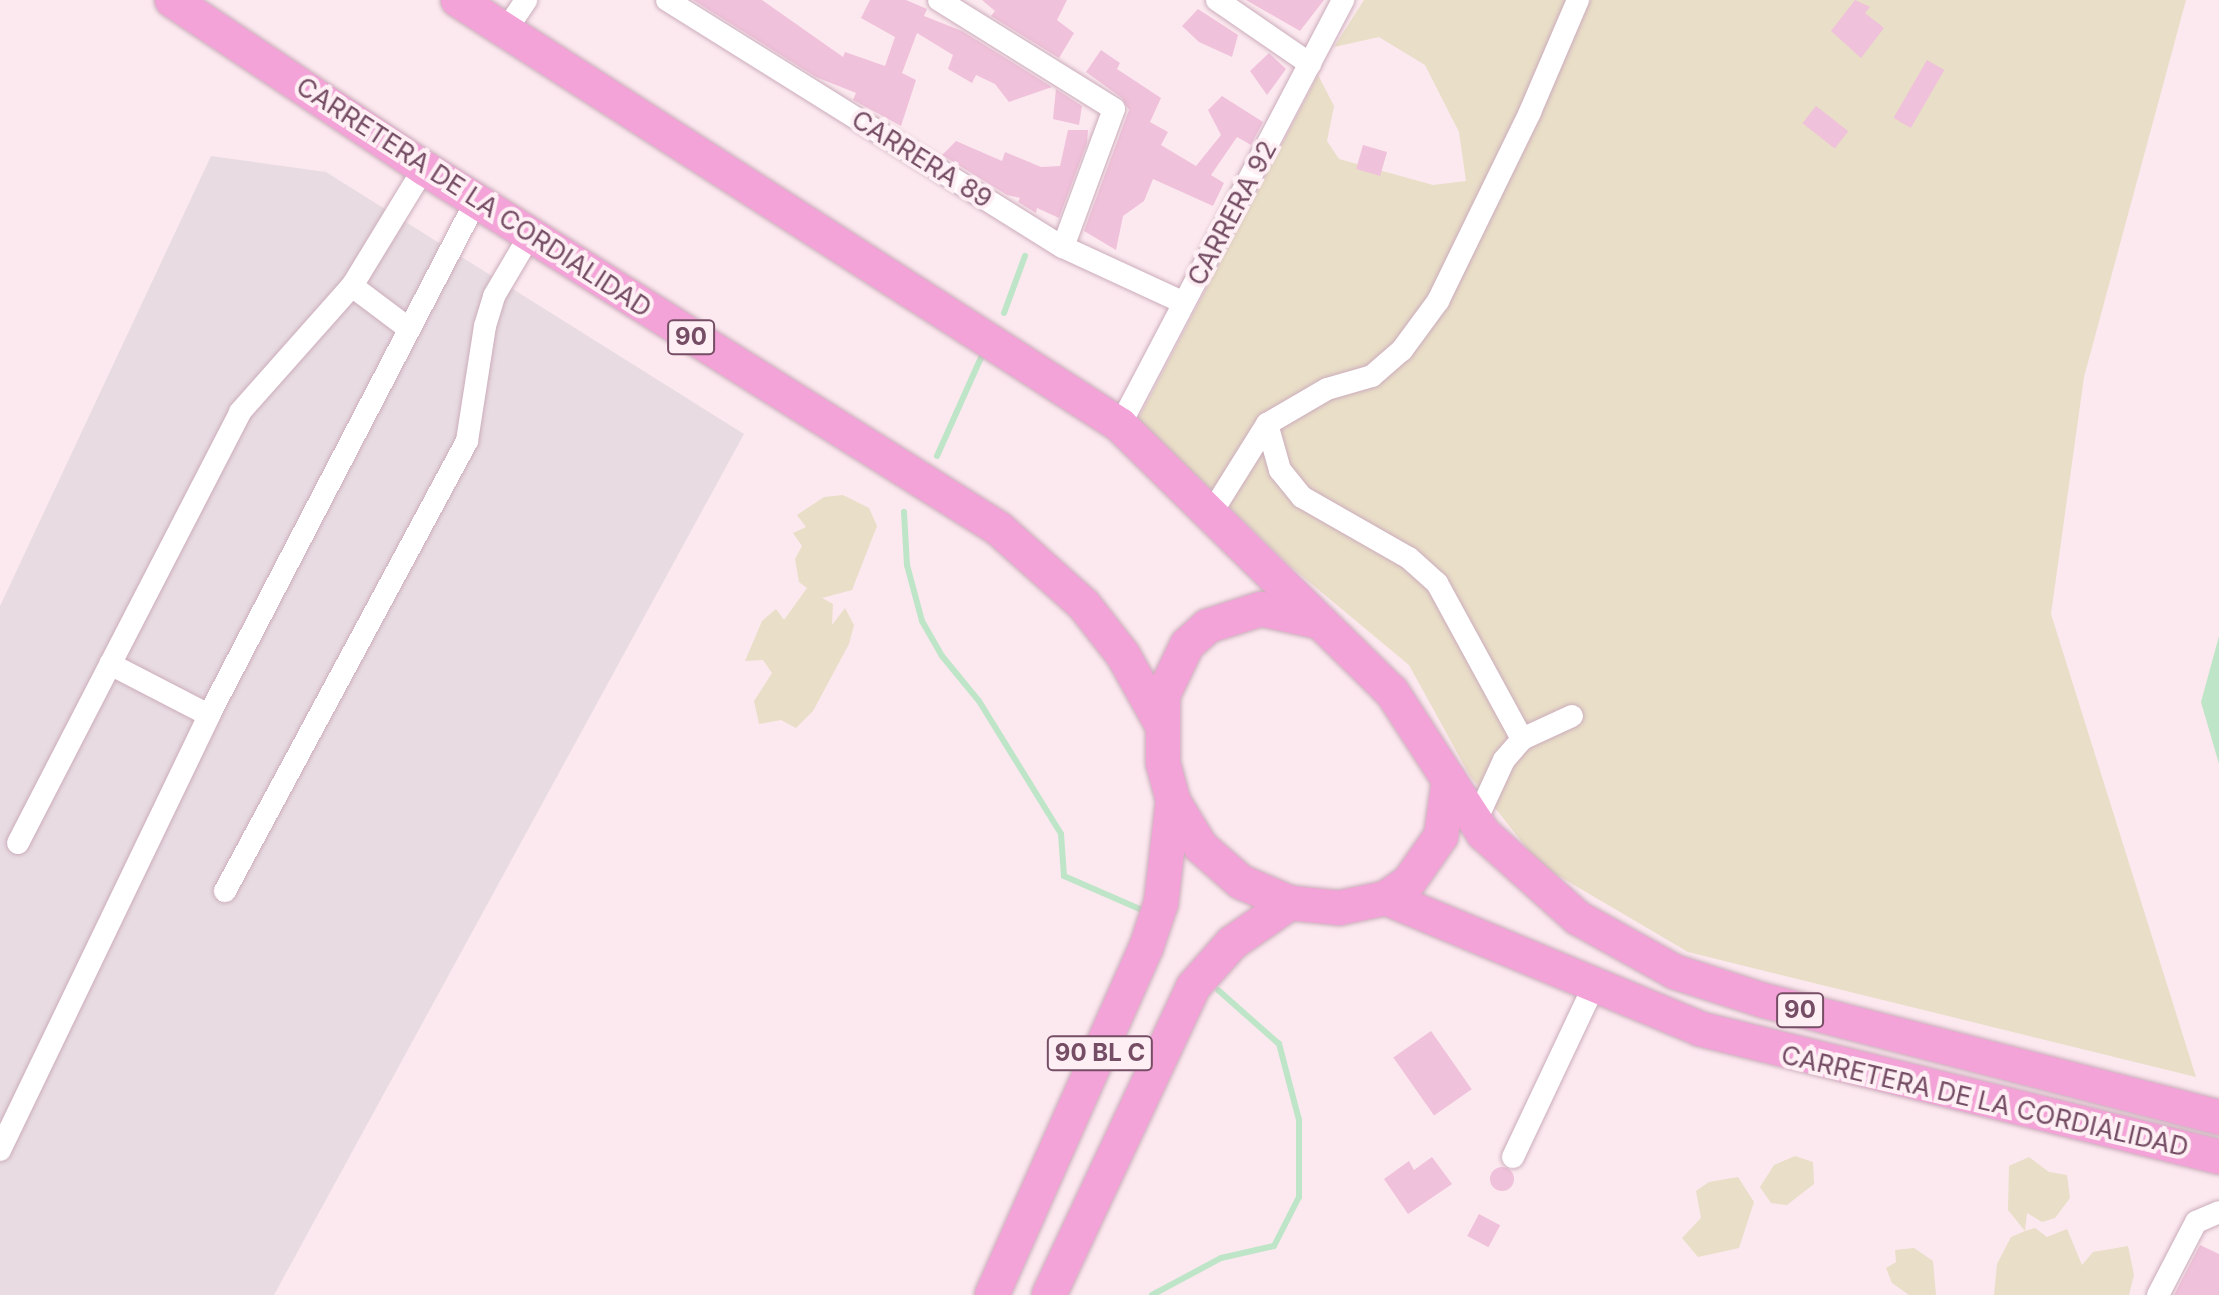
<!DOCTYPE html>
<style>
body{margin:0}
#map{position:relative;width:2219px;height:1295px;overflow:hidden;background:#fce9ef;font-family:Inter,sans-serif}
div>[style]{position:absolute}
.industrial>*{inset:0;background:#e8dce2}
.green>*{inset:0;background:#e9dec7}
.water>*{inset:0;background:#bee5c7}
.stream>*{height:6px;margin:-3px;padding:0 3px;transform-origin:3px;border-radius:3px;background:#bee5c7}
.building>*{inset:0;background:#f0c1da;transform-origin:0 0}
.round{border-radius:50%}
.roads{filter:drop-shadow(0 0 2px #cbacbb) drop-shadow(0 0 2px #cbacbb)}
.minor>*{height:22px;margin:-11px;padding:0 11px;transform-origin:11px;border-radius:11px;background:#fff}
.highway>*{height:34px;margin:-17px;padding:0 17px;transform-origin:17px;border-radius:17px;background:#f3a3d7}
span{translate:-50% -50%;white-space:nowrap;text-align:center;line-height:1.15;-webkit-text-stroke:8px #feeff4;paint-order:stroke}
.shield-label span{padding:2px 6px;background:#feeff4;border:2px solid;border-radius:6px;-webkit-text-stroke-width:0}
.shield-label{font-size:24px;color:#754d64;font-weight:700}
.street-label{font-size:26px;color:#754d64}
</style>
<div id="map">
<div class="industrial">
<div style="clip-path:polygon(211px 156px,326px 172px,744px 434px,274px 1295px,0 1295px,0 606px)"></div>
</div>
<div class="green">
<div style="clip-path:polygon(1364px 0,2186px 0,2084px 377px,2051px 614px,2196px 1077px,1688px 952px,1540px 865px,1470px 776px,1409px 665px,1290px 566px,1138px 419px,1318px 75px,1334px 106px,1327px 141px,1339px 159px,1433px 185px,1466px 181px,1459px 132px,1425px 65px,1379px 37px,1334px 47px)"></div>
<div style="clip-path:polygon(843px 495px,869px 508px,877px 526px,852px 590px,822px 598px,833px 604px,832px 625px,845px 608px,854px 625px,849px 644px,813px 711px,796px 728px,781px 720px,759px 724px,754px 701px,772px 673px,763px 660px,745px 661px,762px 621px,776px 609px,784px 620px,807px 588px,799px 582px,795px 559px,802px 546px,793px 533px,806px 527px,797px 515px,824px 497px)"></div>
<div style="clip-path:polygon(1795px 1156px,1813px 1162px,1814px 1184px,1787px 1205px,1771px 1203px,1760px 1187px,1774px 1165px)"></div>
<div style="clip-path:polygon(2029px 1157px,2049px 1172px,2067px 1175px,2070px 1198px,2055px 1218px,2042px 1222px,2027px 1213px,2025px 1231px,2035px 1228px,2047px 1237px,2067px 1229px,2082px 1265px,2093px 1252px,2128px 1246px,2134px 1275px,2129px 1295px,1994px 1295px,1997px 1264px,2011px 1237px,2025px 1231px,2008px 1210px,2009px 1166px)"></div>
<div style="clip-path:polygon(1738px 1177px,1754px 1202px,1739px 1248px,1698px 1257px,1682px 1238px,1701px 1218px,1696px 1191px,1709px 1182px)"></div>
<div style="clip-path:polygon(1914px 1248px,1933px 1261px,1936px 1295px,1909px 1295px,1892px 1283px,1886px 1268px,1896px 1262px,1895px 1250px)"></div>
</div>
<div class="water">
<div style="clip-path:polygon(2219px 636px,2219px 764px,2201px 702px)"></div>
</div>
<div class="stream">
<div style="left:1004px;top:313px;width:61px;rotate:-69.8deg"></div>
<div style="left:937px;top:456px;width:115px;rotate:-65.9deg"></div>
<div style="left:904px;top:512px;width:53px;rotate:86.8deg"></div>
<div style="left:907px;top:565px;width:58px;rotate:75deg"></div>
<div style="left:922px;top:621px;width:40px;rotate:60.3deg"></div>
<div style="left:942px;top:656px;width:58px;rotate:50.6deg"></div>
<div style="left:979px;top:701px;width:156px;rotate:58.3deg"></div>
<div style="left:1061px;top:834px;width:42px;rotate:85.9deg"></div>
<div style="left:1064px;top:876px;width:87px;rotate:23.6deg"></div>
<div style="left:1152px;top:1295px;width:78px;rotate:-28.2deg"></div>
<div style="left:1221px;top:1258px;width:54px;rotate:-12.8deg"></div>
<div style="left:1274px;top:1246px;width:55px;rotate:-63deg"></div>
<div style="left:1299px;top:1197px;width:77px;rotate:-90deg"></div>
<div style="left:1299px;top:1120px;width:79px;rotate:-104.7deg"></div>
<div style="left:1279px;top:1044px;width:81px;rotate:-138.5deg"></div>
</div>
<div class="building">
<div style="clip-path:polygon(693px 0,762px 0,843px 57px,845px 52px,885px 66px,895px 37px,861px 18px,870px 0,906px 0,927px 9px,924px 16px,962px 31px,1052px 87px,1009px 102px,995px 84px,976px 75px,972px 83px,948px 69px,953px 55px,917px 33px,902px 73px,916px 80px,901px 126px,853px 100px,856px 93px,816px 77px)"></div>
<div style="clip-path:polygon(982px 0,1067px 0,1057px 20px,1074px 33px,1059px 58px,991px 16px,995px 11px)"></div>
<div style="clip-path:polygon(1246px 0,1324px 0,1300px 31px)"></div>
<div style="clip-path:polygon(1855px 0,1870px 7px,1865px 13px,1884px 28px,1861px 58px,1831px 31px)"></div>
<div style="clip-path:polygon(1198px 9px,1238px 35px,1232px 57px,1199px 42px,1182px 26px)"></div>
<div style="clip-path:polygon(1101px 50px,1120px 63px,1117px 69px,1161px 98px,1150px 122px,1168px 132px,1161px 145px,1196px 166px,1221px 135px,1208px 110px,1222px 96px,1263px 122px,1251px 145px,1237px 137px,1211px 175px,1224px 183px,1213px 206px,1153px 179px,1144px 201px,1123px 216px,1116px 250px,1084px 231px,1129px 110px,1122px 98px,1086px 72px)"></div>
<div style="clip-path:polygon(1269px 53px,1286px 69px,1267px 95px,1250px 71px)"></div>
<div style="left:1927px;top:60px;width:20px;height:67px;rotate:30deg"></div>
<div style="clip-path:polygon(1056px 89px,1082px 106px,1079px 125px,1053px 119px)"></div>
<div style="left:1816px;top:106px;width:41px;height:22px;rotate:38deg"></div>
<div style="clip-path:polygon(1068px 130px,1088px 130px,1087px 143px,1059px 218px,1037px 208px,1036px 213px,1018px 202px,1020px 198px,1007px 195px,942px 155px,956px 141px,1002px 161px,1005px 152px,1041px 167px,1060px 166px)"></div>
<div style="left:1363px;top:145px;width:25px;height:25px;rotate:16deg"></div>
<div style="left:1431px;top:1031px;width:71px;height:46px;rotate:55deg"></div>
<div style="clip-path:polygon(1432px 1157px,1452px 1184px,1408px 1214px,1384px 1179px,1409px 1161px,1414px 1170px)"></div>
<div class="round" style="left:1490px;top:1167px;width:24px;height:24px"></div>
<div style="left:1479px;top:1214px;width:24px;height:25px;rotate:28deg"></div>
<div style="clip-path:polygon(2200px 1245px,2219px 1254px,2219px 1295px,2174px 1295px)"></div>
</div>
<div class="roads">
<div class="minor">
<div style="left:667px;top:0;width:467px;rotate:32deg"></div>
<div style="left:1063px;top:247px;width:133px;rotate:24.8deg"></div>
<div style="left:939px;top:0;width:206px;rotate:31.9deg"></div>
<div style="left:1114px;top:109px;width:147px;rotate:110.3deg"></div>
<div style="left:1217px;top:0;width:113px;rotate:34.5deg"></div>
<div style="left:506px;top:30px;width:36px;rotate:-56deg"></div>
<div style="left:352px;top:286px;width:70px;rotate:36.9deg"></div>
<div style="left:1267px;top:424px;width:48px;rotate:74.2deg"></div>
<div style="left:1280px;top:470px;width:35px;rotate:51deg"></div>
<div style="left:1302px;top:497px;width:123px;rotate:29.7deg"></div>
<div style="left:1409px;top:558px;width:38px;rotate:42deg"></div>
<div style="left:1437px;top:583px;width:178px;rotate:61.4deg"></div>
<div style="left:1120px;top:425px;width:480px;rotate:-62.3deg"></div>
<div style="left:1212px;top:512px;width:104px;rotate:-58deg"></div>
<div style="left:1267px;top:424px;width:69px;rotate:-30.3deg"></div>
<div style="left:1327px;top:389px;width:47px;rotate:-16.1deg"></div>
<div style="left:1372px;top:376px;width:40px;rotate:-41deg"></div>
<div style="left:1402px;top:350px;width:61px;rotate:-53.7deg"></div>
<div style="left:1438px;top:301px;width:210px;rotate:-64deg"></div>
<div style="left:1530px;top:112px;width:122px;rotate:-66.8deg"></div>
<div style="left:110px;top:664px;width:111px;rotate:27.3deg"></div>
<div style="left:1475px;top:823px;width:69px;rotate:-65.3deg"></div>
<div style="left:1504px;top:760px;width:28px;rotate:-49deg"></div>
<div style="left:1522px;top:739px;width:55px;rotate:-24.7deg"></div>
<div style="left:18px;top:843px;width:485px;rotate:-62.7deg"></div>
<div style="left:240px;top:412px;width:169px;rotate:-48.4deg"></div>
<div style="left:352px;top:286px;width:138px;rotate:-58.6deg"></div>
<div style="left:225px;top:891px;width:511px;rotate:-61.73deg"></div>
<div style="left:467px;top:441px;width:116px;rotate:-81.1deg"></div>
<div style="left:485px;top:326px;width:31px;rotate:-73deg"></div>
<div style="left:494px;top:296px;width:71px;rotate:-59.5deg"></div>
<div style="left:0;top:1150px;width:483px;rotate:-64.3deg"></div>
<div style="left:209px;top:715px;width:579px;rotate:-62.55deg"></div>
<div style="left:1513px;top:1157px;width:187px;rotate:-64.7deg"></div>
<div style="left:2158px;top:1295px;width:82px;rotate:-62.5deg"></div>
<div style="left:2196px;top:1222px;width:25px;rotate:-23deg"></div>
</div>
<div class="highway">
<div style="left:172px;top:0;width:303px;rotate:33.7deg"></div>
<div style="left:424px;top:168px;width:678px;rotate:32.1deg"></div>
<div style="left:998px;top:528px;width:115px;rotate:41.8deg"></div>
<div style="left:1084px;top:605px;width:63px;rotate:52deg"></div>
<div style="left:1123px;top:655px;width:78px;rotate:60.8deg"></div>
<div style="left:458px;top:0;width:787px;rotate:32.7deg"></div>
<div style="left:1120px;top:425px;width:381px;rotate:44.5deg"></div>
<div style="left:1392px;top:692px;width:169px;rotate:57.1deg"></div>
<div style="left:1484px;top:834px;width:126px;rotate:41.8deg"></div>
<div style="left:1578px;top:918px;width:111px;rotate:29.1deg"></div>
<div style="left:1675px;top:972px;width:91px;rotate:17.8deg"></div>
<div style="left:1762px;top:1000px;width:472px;rotate:14.4deg"></div>
<div style="left:1315px;top:621px;width:55px;rotate:-167.5deg"></div>
<div style="left:1261px;top:609px;width:56px;rotate:162.2deg"></div>
<div style="left:1208px;top:626px;width:28px;rotate:138deg"></div>
<div style="left:1187px;top:645px;width:55px;rotate:115.6deg"></div>
<div style="left:1163px;top:695px;width:68px;rotate:90deg"></div>
<div style="left:1163px;top:763px;width:39px;rotate:75deg"></div>
<div style="left:1173px;top:801px;width:54px;rotate:58.7deg"></div>
<div style="left:1201px;top:847px;width:53px;rotate:41.2deg"></div>
<div style="left:1241px;top:882px;width:53px;rotate:23.2deg"></div>
<div style="left:1290px;top:903px;width:49px;rotate:5.8deg"></div>
<div style="left:1339px;top:908px;width:48px;rotate:-12deg"></div>
<div style="left:1386px;top:898px;width:340px;rotate:22.6deg"></div>
<div style="left:1700px;top:1029px;width:535px;rotate:13.85deg"></div>
<div style="left:1386px;top:898px;width:28px;rotate:-35deg"></div>
<div style="left:1409px;top:882px;width:56px;rotate:-55.2deg"></div>
<div style="left:1441px;top:836px;width:57px;rotate:-81.9deg"></div>
<div style="left:992px;top:1295px;width:380px;rotate:-66.1deg"></div>
<div style="left:1146px;top:948px;width:47px;rotate:-71.6deg"></div>
<div style="left:1161px;top:903px;width:103px;rotate:-83.3deg"></div>
<div style="left:1049px;top:1295px;width:340px;rotate:-64.9deg"></div>
<div style="left:1193px;top:987px;width:59px;rotate:-48.4deg"></div>
<div style="left:1232px;top:943px;width:70px;rotate:-34.6deg"></div>
</div>
</div>
<div class="shield-label">
<span style="left:691px;top:337px">90</span>
<span style="left:1800px;top:1010px">90</span>
<span style="left:1100px;top:1053px">90 BL C</span>
</div>
<div class="street-label">
<span style="left:922px;top:159px;rotate:32deg">CARRERA 89</span>
<span style="left:474px;top:197px;rotate:33deg">CARRETERA DE LA CORDIALIDAD</span>
<span style="left:1232px;top:213px;rotate:-62deg">CARRERA 92</span>
<span style="left:1985px;top:1101px;rotate:13deg">CARRETERA DE LA CORDIALIDAD</span>
</div>
</div>
